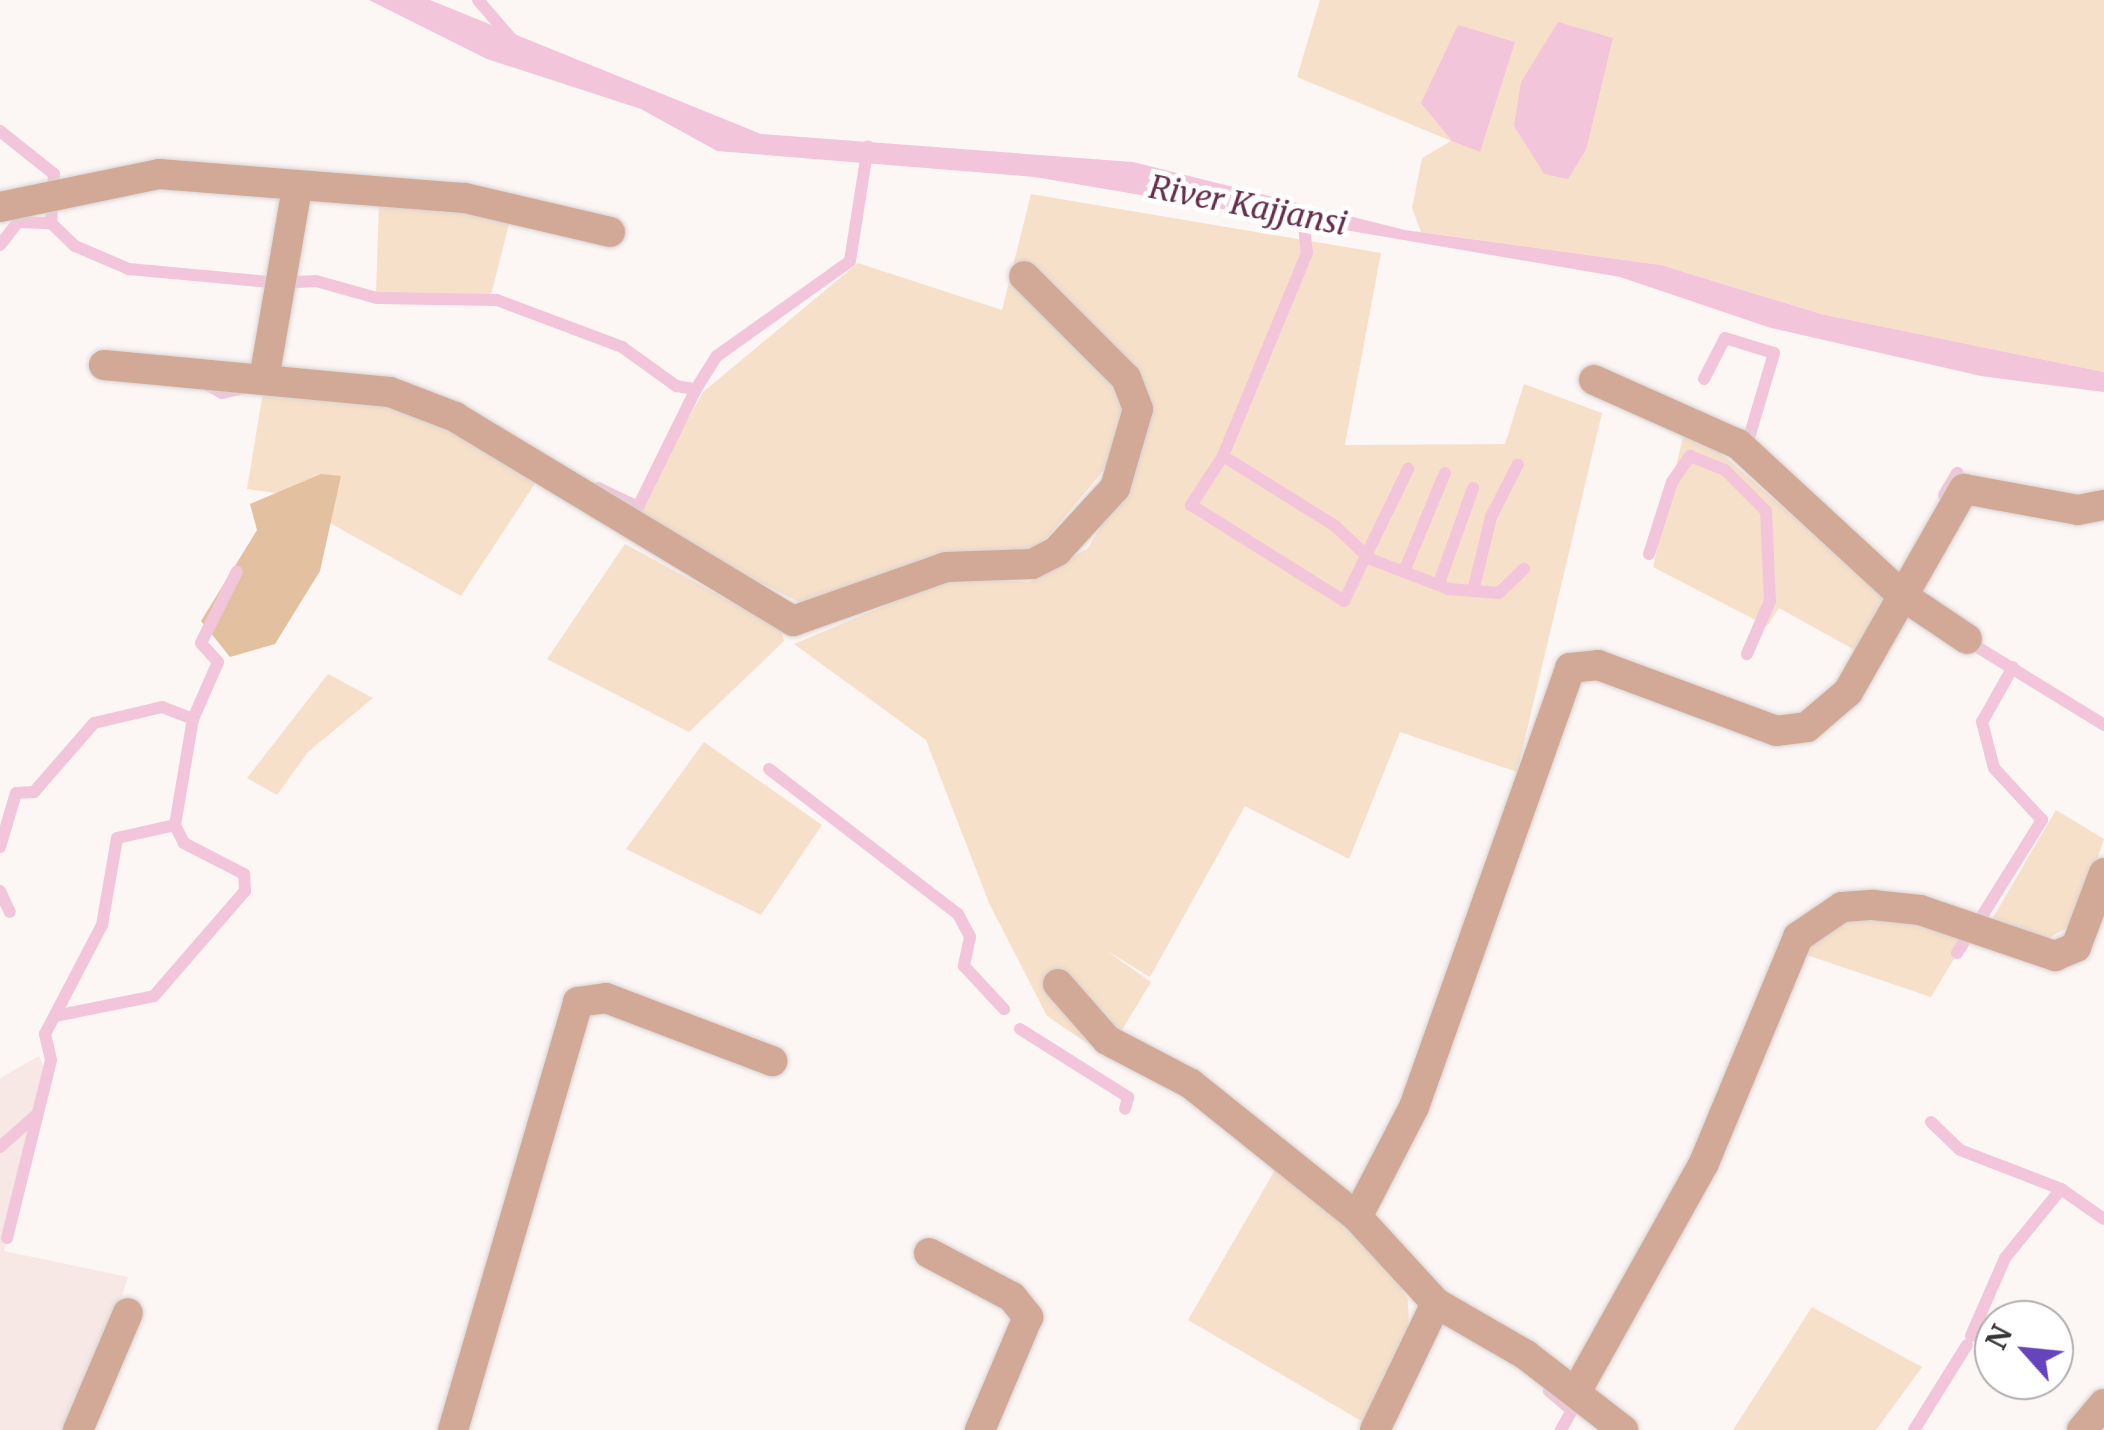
<!DOCTYPE html>
<style>
body{margin:0}
#map{position:relative;width:2104px;height:1430px;overflow:hidden;background:#fcf6f5;font-family:Merriweather,serif}
div>[style]{position:absolute}
.built>*{inset:0;background:#f7e8e5}
.green>*{inset:0;background:#f7e0c9}
.forest>*{inset:0;background:#e3c09f}
.water>*{inset:0;background:#f3c5da}
.stream>*{height:12px;margin:-6px;padding:0 6px;transform-origin:6px;border-radius:6px;background:#f3c5da}
.roads{filter:drop-shadow(0 0 2px #d9d3d2) drop-shadow(0 0 2px #d9d3d2)}
.minor>*{height:30px;margin:-15px;padding:0 15px;transform-origin:15px;border-radius:15px;background:#d1a996}
span{translate:-50% -50%;white-space:nowrap;text-align:center;line-height:1.15;-webkit-text-stroke:10px #fff;paint-order:stroke}
.water-label{font-size:32px;color:#662e4c;font-style:italic}
.north{position:absolute;left:1974px;top:1300px;width:100px;height:100px;box-sizing:border-box;background:#fff;border:2px solid #afaeae;border-radius:50%;rotate:297deg;font-size:28px;font-weight:700;line-height:40px;text-align:center;color:#373534}
.north::after{content:'';display:block;margin:auto;width:35px;height:45px;background:#6644bd;clip-path:polygon(50% 0,100% 100%,50% 72%,0 100%)}
</style>
<div id="map">
<div class="built">
<div style="clip-path:polygon(39px 1056px,47px 1075px,4px 1251px,128px 1277px,91px 1398px,71px 1430px,0 1430px,0 1078px)"></div>
</div>
<div class="green">
<div style="clip-path:polygon(1320px 0,2104px 0,2104px 372px,1821px 314px,1661px 265px,1421px 232px,1412px 208px,1422px 158px,1451px 141px,1297px 77px)"></div>
<div style="clip-path:polygon(1031px 194px,1381px 253px,1345px 445px,1505px 444px,1524px 384px,1602px 413px,1517px 772px,1400px 732px,1349px 859px,1245px 806px,1150px 977px,1107px 951px,1151px 982px,1106px 1056px,1047px 1016px,989px 903px,926px 740px,794px 644px,953px 577px,1029px 582px,1088px 548px,1136px 466px,1119px 452px,1034px 553px,805px 605px,633px 519px,703px 392px,858px 263px,1002px 310px)"></div>
<div style="clip-path:polygon(379px 205px,512px 212px,490px 299px,376px 292px)"></div>
<div style="clip-path:polygon(263px 392px,398px 407px,462px 431px,538px 479px,461px 596px,276px 493px,247px 489px)"></div>
<div style="clip-path:polygon(1686px 423px,1886px 597px,1860px 653px,1779px 608px,1767px 626px,1653px 567px)"></div>
<div style="clip-path:polygon(625px 544px,781px 629px,784px 641px,689px 732px,547px 659px)"></div>
<div style="clip-path:polygon(328px 674px,373px 698px,308px 752px,277px 795px,247px 778px)"></div>
<div style="clip-path:polygon(704px 742px,822px 825px,761px 915px,626px 849px)"></div>
<div style="clip-path:polygon(2056px 810px,2104px 839px,2076px 923px,2030px 948px,1988px 926px)"></div>
<div style="clip-path:polygon(1846px 915px,1917px 923px,1964px 942px,1931px 997px,1801px 953px)"></div>
<div style="clip-path:polygon(1278px 1165px,1389px 1269px,1408px 1300px,1409px 1332px,1370px 1426px,1188px 1320px)"></div>
<div style="clip-path:polygon(1812px 1307px,1922px 1367px,1876px 1430px,1733px 1430px)"></div>
</div>
<div class="forest">
<div style="clip-path:polygon(321px 474px,341px 476px,320px 571px,275px 644px,230px 657px,201px 621px,257px 530px,250px 504px)"></div>
</div>
<div class="water">
<div style="clip-path:polygon(369px 0,430px 0,761px 134px,1133px 162px,1405px 230px,1661px 265px,1821px 314px,2104px 372px,2104px 392px,1981px 376px,1771px 328px,1620px 277px,1035px 177px,717px 151px,641px 109px,487px 59px)"></div>
<div style="clip-path:polygon(1558px 22px,1613px 38px,1586px 150px,1568px 179px,1544px 174px,1514px 126px,1521px 82px)"></div>
<div style="clip-path:polygon(1458px 25px,1515px 42px,1480px 152px,1452px 141px,1421px 103px)"></div>
</div>
<div class="stream">
<div style="left:478px;top:0;width:58px;rotate:49.2deg"></div>
<div style="left:0;top:131px;width:69px;rotate:38.5deg"></div>
<div style="left:54px;top:174px;width:49px;rotate:93.5deg"></div>
<div style="left:51px;top:223px;width:33px;rotate:44deg"></div>
<div style="left:75px;top:246px;width:59px;rotate:23.1deg"></div>
<div style="left:129px;top:269px;width:142px;rotate:5.3deg"></div>
<div style="left:1303px;top:216px;width:37px;rotate:84deg"></div>
<div style="left:1307px;top:253px;width:220px;rotate:112.5deg"></div>
<div style="left:1223px;top:456px;width:132px;rotate:32deg"></div>
<div style="left:1335px;top:526px;width:48px;rotate:43.3deg"></div>
<div style="left:1370px;top:559px;width:85px;rotate:20.8deg"></div>
<div style="left:1449px;top:589px;width:50px;rotate:4.6deg"></div>
<div style="left:1499px;top:593px;width:35px;rotate:-44deg"></div>
<div style="left:0;top:245px;width:29px;rotate:-52deg"></div>
<div style="left:18px;top:222px;width:33px;rotate:2deg"></div>
<div style="left:280px;top:283px;width:36px;rotate:-3deg"></div>
<div style="left:316px;top:281px;width:63px;rotate:15.6deg"></div>
<div style="left:377px;top:298px;width:120px;rotate:1deg"></div>
<div style="left:497px;top:300px;width:134px;rotate:20.6deg"></div>
<div style="left:622px;top:347px;width:67px;rotate:35.8deg"></div>
<div style="left:676px;top:386px;width:20px;rotate:9deg"></div>
<div style="left:696px;top:389px;width:39px;rotate:-58deg"></div>
<div style="left:717px;top:356px;width:163px;rotate:-35.5deg"></div>
<div style="left:850px;top:261px;width:116px;rotate:-81.1deg"></div>
<div style="left:1704px;top:379px;width:46px;rotate:-62.9deg"></div>
<div style="left:1725px;top:338px;width:51px;rotate:17deg"></div>
<div style="left:1774px;top:353px;width:89px;rotate:106.4deg"></div>
<div style="left:203px;top:382px;width:22px;rotate:30deg"></div>
<div style="left:222px;top:393px;width:23px;rotate:-13deg"></div>
<div style="left:1223px;top:456px;width:59px;rotate:123.1deg"></div>
<div style="left:1191px;top:505px;width:181px;rotate:32.1deg"></div>
<div style="left:1344px;top:601px;width:147px;rotate:-64.1deg"></div>
<div style="left:598px;top:488px;width:44px;rotate:25.4deg"></div>
<div style="left:638px;top:507px;width:131px;rotate:-63.8deg"></div>
<div style="left:1944px;top:495px;width:26px;rotate:-59deg"></div>
<div style="left:1649px;top:554px;width:76px;rotate:-72.3deg"></div>
<div style="left:1672px;top:482px;width:32px;rotate:-55deg"></div>
<div style="left:1690px;top:456px;width:38px;rotate:22deg"></div>
<div style="left:1725px;top:470px;width:58px;rotate:45deg"></div>
<div style="left:1766px;top:511px;width:90px;rotate:87.5deg"></div>
<div style="left:1770px;top:601px;width:58px;rotate:113.5deg"></div>
<div style="left:1405px;top:569px;width:104px;rotate:-67.4deg"></div>
<div style="left:1439px;top:583px;width:101px;rotate:-70.3deg"></div>
<div style="left:1473px;top:591px;width:76px;rotate:-76.3deg"></div>
<div style="left:1491px;top:517px;width:59px;rotate:-63deg"></div>
<div style="left:1966px;top:640px;width:162px;rotate:31.6deg"></div>
<div style="left:769px;top:769px;width:238px;rotate:37.5deg"></div>
<div style="left:958px;top:914px;width:26px;rotate:62deg"></div>
<div style="left:970px;top:937px;width:30px;rotate:102deg"></div>
<div style="left:964px;top:966px;width:59px;rotate:47.1deg"></div>
<div style="left:0;top:847px;width:56px;rotate:-73.5deg"></div>
<div style="left:16px;top:793px;width:18px;rotate:-3deg"></div>
<div style="left:34px;top:792px;width:91px;rotate:-49deg"></div>
<div style="left:94px;top:723px;width:70px;rotate:-13.2deg"></div>
<div style="left:162px;top:707px;width:33px;rotate:21deg"></div>
<div style="left:0;top:891px;width:23px;rotate:65deg"></div>
<div style="left:1977px;top:924px;width:123px;rotate:-58deg"></div>
<div style="left:2042px;top:820px;width:71px;rotate:-132.7deg"></div>
<div style="left:1994px;top:768px;width:48px;rotate:-104.6deg"></div>
<div style="left:1982px;top:722px;width:63px;rotate:-60.6deg"></div>
<div style="left:1957px;top:953px;width:13px;rotate:-58deg"></div>
<div style="left:55px;top:1016px;width:101px;rotate:-11.4deg"></div>
<div style="left:154px;top:996px;width:139px;rotate:-49.1deg"></div>
<div style="left:245px;top:891px;width:17px;rotate:-93deg"></div>
<div style="left:244px;top:874px;width:68px;rotate:-152.7deg"></div>
<div style="left:184px;top:843px;width:20px;rotate:-117deg"></div>
<div style="left:175px;top:825px;width:108px;rotate:-80.4deg"></div>
<div style="left:193px;top:719px;width:62px;rotate:-66.3deg"></div>
<div style="left:218px;top:662px;width:25px;rotate:-132deg"></div>
<div style="left:201px;top:643px;width:80px;rotate:-63.4deg"></div>
<div style="left:1020px;top:1029px;width:128px;rotate:32.2deg"></div>
<div style="left:1128px;top:1097px;width:12px;rotate:104deg"></div>
<div style="left:1931px;top:1122px;width:40px;rotate:44deg"></div>
<div style="left:1960px;top:1150px;width:108px;rotate:21.1deg"></div>
<div style="left:2061px;top:1189px;width:52px;rotate:34.9deg"></div>
<div style="left:0;top:1147px;width:48px;rotate:-41.6deg"></div>
<div style="left:7px;top:1238px;width:183px;rotate:-76.1deg"></div>
<div style="left:51px;top:1060px;width:27px;rotate:-103deg"></div>
<div style="left:45px;top:1034px;width:123px;rotate:-62.4deg"></div>
<div style="left:102px;top:925px;width:88px;rotate:-80.2deg"></div>
<div style="left:117px;top:838px;width:59px;rotate:-12.6deg"></div>
<div style="left:1971px;top:1336px;width:85px;rotate:-66.4deg"></div>
<div style="left:2005px;top:1258px;width:89px;rotate:-50.9deg"></div>
<div style="left:1549px;top:1391px;width:30px;rotate:40deg"></div>
<div style="left:1572px;top:1410px;width:23px;rotate:119deg"></div>
<div style="left:1914px;top:1430px;width:100px;rotate:-58.1deg"></div>
</div>
<div class="roads">
<div class="minor">
<div style="left:0;top:207px;width:162px;rotate:-11.7deg"></div>
<div style="left:159px;top:174px;width:307px;rotate:4.5deg"></div>
<div style="left:465px;top:198px;width:149px;rotate:13.2deg"></div>
<div style="left:104px;top:365px;width:287px;rotate:5.4deg"></div>
<div style="left:390px;top:392px;width:70px;rotate:21deg"></div>
<div style="left:455px;top:417px;width:395px;rotate:31.1deg"></div>
<div style="left:793px;top:621px;width:162px;rotate:-19.4deg"></div>
<div style="left:946px;top:567px;width:86px;rotate:-2deg"></div>
<div style="left:1032px;top:564px;width:28px;rotate:-27deg"></div>
<div style="left:1057px;top:551px;width:86px;rotate:-47.4deg"></div>
<div style="left:1115px;top:488px;width:82px;rotate:-73.8deg"></div>
<div style="left:1138px;top:409px;width:33px;rotate:-111deg"></div>
<div style="left:1126px;top:378px;width:144px;rotate:-135deg"></div>
<div style="left:264px;top:379px;width:195px;rotate:-80.2deg"></div>
<div style="left:1594px;top:380px;width:158px;rotate:24deg"></div>
<div style="left:1738px;top:444px;width:224px;rotate:42.7deg"></div>
<div style="left:1903px;top:596px;width:77px;rotate:33.9deg"></div>
<div style="left:1058px;top:984px;width:74px;rotate:48.8deg"></div>
<div style="left:1107px;top:1040px;width:95px;rotate:27.6deg"></div>
<div style="left:1191px;top:1084px;width:213px;rotate:38.7deg"></div>
<div style="left:1357px;top:1217px;width:117px;rotate:47.4deg"></div>
<div style="left:1357px;top:1217px;width:124px;rotate:-62.6deg"></div>
<div style="left:1414px;top:1107px;width:466px;rotate:-70.4deg"></div>
<div style="left:1570px;top:668px;width:28px;rotate:-6deg"></div>
<div style="left:1598px;top:665px;width:190px;rotate:20.3deg"></div>
<div style="left:1776px;top:731px;width:31px;rotate:-7deg"></div>
<div style="left:1807px;top:727px;width:54px;rotate:-40.5deg"></div>
<div style="left:1848px;top:692px;width:234px;rotate:-60.3deg"></div>
<div style="left:1964px;top:489px;width:116px;rotate:10.4deg"></div>
<div style="left:2078px;top:510px;width:26px;rotate:-11deg"></div>
<div style="left:929px;top:1253px;width:94px;rotate:27.9deg"></div>
<div style="left:1012px;top:1297px;width:26px;rotate:51deg"></div>
<div style="left:1028px;top:1317px;width:123px;rotate:113deg"></div>
<div style="left:1576px;top:1392px;width:262px;rotate:-60.8deg"></div>
<div style="left:1704px;top:1163px;width:245px;rotate:-67.4deg"></div>
<div style="left:1798px;top:937px;width:53px;rotate:-34.3deg"></div>
<div style="left:1842px;top:907px;width:31px;rotate:-4deg"></div>
<div style="left:1873px;top:905px;width:47px;rotate:6.1deg"></div>
<div style="left:1920px;top:910px;width:143px;rotate:18.8deg"></div>
<div style="left:2055px;top:956px;width:23px;rotate:-23deg"></div>
<div style="left:2076px;top:947px;width:79px;rotate:-69.3deg"></div>
<div style="left:78px;top:1430px;width:127px;rotate:-66.9deg"></div>
<div style="left:453px;top:1430px;width:446px;rotate:-73.7deg"></div>
<div style="left:578px;top:1002px;width:28px;rotate:-8deg"></div>
<div style="left:606px;top:998px;width:178px;rotate:20.8deg"></div>
<div style="left:1375px;top:1430px;width:141px;rotate:-64.3deg"></div>
<div style="left:1436px;top:1303px;width:104px;rotate:30deg"></div>
<div style="left:1526px;top:1355px;width:123px;rotate:37.7deg"></div>
<div style="left:2082px;top:1430px;width:34px;rotate:-50deg"></div>
</div>
</div>
<div class="water-label">
<span style="left:1248px;top:206px;rotate:11deg">River Kajjansi</span>
</div>
<div class="north">N</div>
</div>
